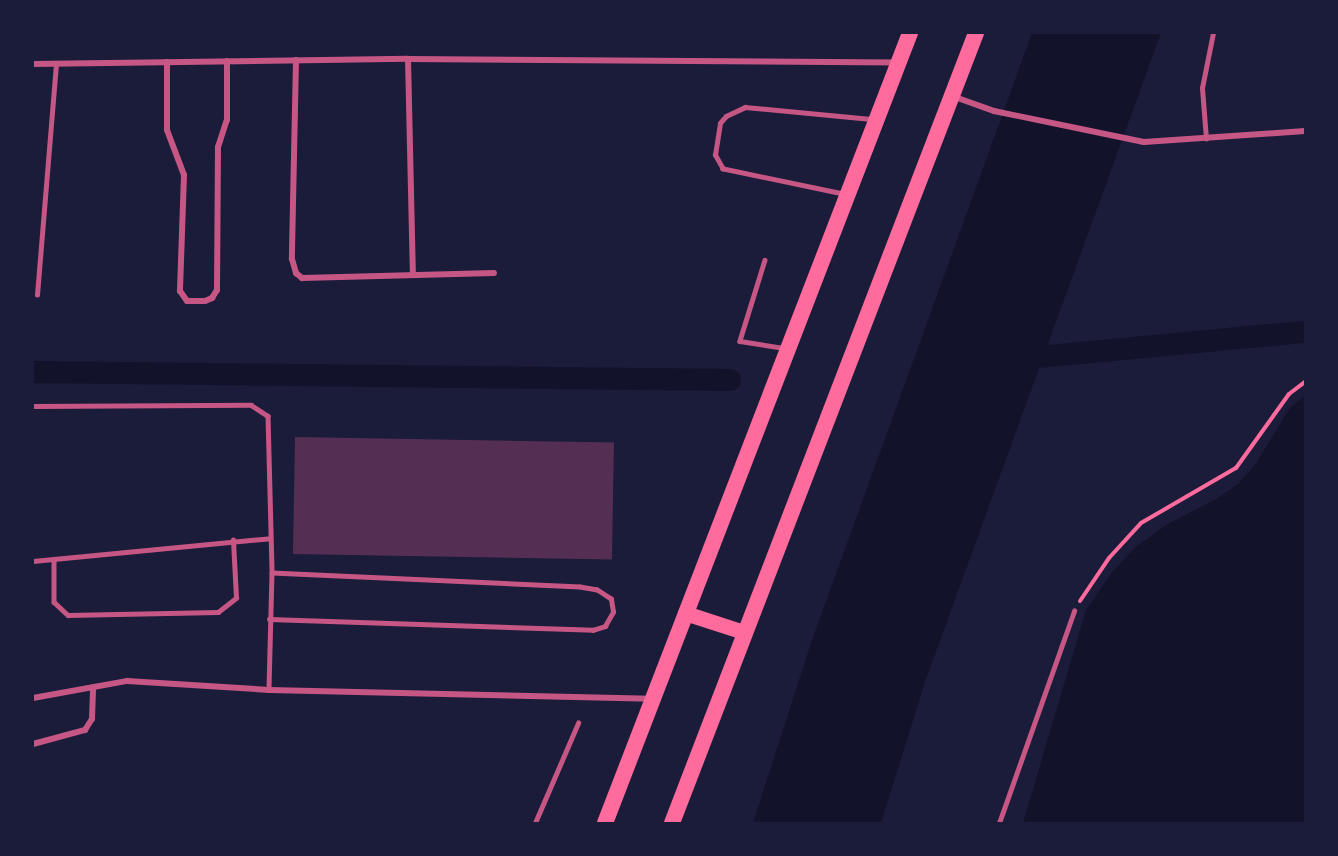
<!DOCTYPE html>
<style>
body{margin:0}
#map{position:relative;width:1338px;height:856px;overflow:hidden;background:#1b1b3a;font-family:"Roboto Condensed",sans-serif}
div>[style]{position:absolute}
.water>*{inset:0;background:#12122b}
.canal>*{height:22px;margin:-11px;padding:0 11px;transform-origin:11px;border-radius:11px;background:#12122b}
.building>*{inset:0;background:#542f53;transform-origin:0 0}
.path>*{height:4px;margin:-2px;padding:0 2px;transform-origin:2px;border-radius:2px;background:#ff6b9d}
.service>*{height:4.5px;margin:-2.25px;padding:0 2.25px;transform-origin:2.25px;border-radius:2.25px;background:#c65784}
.minor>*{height:6px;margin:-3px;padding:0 3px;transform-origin:3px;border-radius:3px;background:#c65784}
.primary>*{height:15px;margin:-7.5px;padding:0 7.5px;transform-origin:7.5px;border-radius:7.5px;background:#ff6b9d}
.trunk>*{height:16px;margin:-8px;padding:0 8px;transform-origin:8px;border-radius:8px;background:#ff6b9d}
span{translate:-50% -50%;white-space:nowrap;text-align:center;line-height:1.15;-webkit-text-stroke:4.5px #1b1b3a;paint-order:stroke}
.frame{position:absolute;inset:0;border:34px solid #1b1b3a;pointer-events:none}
</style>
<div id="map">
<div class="water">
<div style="clip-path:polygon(1032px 33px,1161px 33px,925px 682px,881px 823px,753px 823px,811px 643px)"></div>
<div style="clip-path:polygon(1305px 395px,1305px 823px,1023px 823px,1086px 610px,1112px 572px,1137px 546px,1168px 524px,1218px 498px,1238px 484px,1255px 465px,1289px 409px)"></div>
</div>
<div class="canal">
<div style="left:1017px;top:359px;width:289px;rotate:-5.4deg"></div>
<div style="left:33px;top:372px;width:697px;rotate:0.66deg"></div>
</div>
<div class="building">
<div style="left:295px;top:437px;width:319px;height:117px;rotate:1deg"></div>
</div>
<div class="path">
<div style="left:1080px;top:601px;width:52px;rotate:-56deg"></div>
<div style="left:1109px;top:558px;width:47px;rotate:-47.6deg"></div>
<div style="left:1141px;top:523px;width:110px;rotate:-30.1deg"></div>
<div style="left:1236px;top:468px;width:91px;rotate:-54.4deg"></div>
<div style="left:1289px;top:394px;width:20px;rotate:-37deg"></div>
</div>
<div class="service">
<div style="left:1206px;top:139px;width:51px;rotate:-94.5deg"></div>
<div style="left:1202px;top:88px;width:56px;rotate:-78.7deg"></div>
<div style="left:843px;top:194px;width:123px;rotate:-168.2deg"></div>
<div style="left:723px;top:169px;width:16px;rotate:-120deg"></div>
<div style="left:715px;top:155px;width:32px;rotate:-81deg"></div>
<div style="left:720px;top:123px;width:9px;rotate:-49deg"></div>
<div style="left:726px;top:116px;width:21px;rotate:-25deg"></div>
<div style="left:745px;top:107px;width:129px;rotate:5.4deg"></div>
<div style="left:765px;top:260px;width:85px;rotate:107.2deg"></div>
<div style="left:740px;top:341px;width:45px;rotate:9deg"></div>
<div style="left:37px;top:295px;width:232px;rotate:-85.3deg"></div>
<div style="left:33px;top:406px;width:218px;rotate:-0.3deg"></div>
<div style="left:251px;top:405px;width:20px;rotate:33deg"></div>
<div style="left:268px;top:416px;width:157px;rotate:88.5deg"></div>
<div style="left:272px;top:573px;width:117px;rotate:91.5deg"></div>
<div style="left:54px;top:559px;width:43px;rotate:90deg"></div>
<div style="left:54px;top:602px;width:19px;rotate:43deg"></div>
<div style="left:68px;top:615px;width:150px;rotate:-1.1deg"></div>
<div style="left:218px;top:612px;width:23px;rotate:-38deg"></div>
<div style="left:236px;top:598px;width:58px;rotate:-93deg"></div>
<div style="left:33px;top:561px;width:238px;rotate:-5.5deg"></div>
<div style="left:269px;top:619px;width:324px;rotate:1.9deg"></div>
<div style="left:593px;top:630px;width:13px;rotate:-18deg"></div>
<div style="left:605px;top:626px;width:16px;rotate:-60deg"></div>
<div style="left:613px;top:612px;width:13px;rotate:-99deg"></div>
<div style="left:611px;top:599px;width:17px;rotate:-147deg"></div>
<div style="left:597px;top:590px;width:17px;rotate:-170deg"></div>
<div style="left:580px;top:587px;width:308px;rotate:-177.4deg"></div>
<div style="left:535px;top:823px;width:109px;rotate:-66.7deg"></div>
<div style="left:999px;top:823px;width:225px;rotate:-70.5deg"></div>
</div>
<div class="minor">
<div style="left:408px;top:59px;width:216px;rotate:88.7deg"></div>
<div style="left:296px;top:60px;width:199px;rotate:91.2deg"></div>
<div style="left:292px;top:259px;width:15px;rotate:74deg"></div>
<div style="left:296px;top:273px;width:8px;rotate:40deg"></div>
<div style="left:302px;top:278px;width:192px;rotate:-1.5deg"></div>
<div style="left:167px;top:62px;width:68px;rotate:90deg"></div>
<div style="left:167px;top:130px;width:48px;rotate:69.3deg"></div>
<div style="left:184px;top:175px;width:116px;rotate:92deg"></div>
<div style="left:180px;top:291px;width:12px;rotate:55deg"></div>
<div style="left:187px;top:301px;width:18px"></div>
<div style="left:205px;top:301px;width:8px;rotate:-23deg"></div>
<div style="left:212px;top:298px;width:9px;rotate:-58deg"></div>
<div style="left:217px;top:290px;width:143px;rotate:-89.6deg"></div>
<div style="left:218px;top:147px;width:28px;rotate:-72deg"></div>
<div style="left:227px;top:120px;width:59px;rotate:-90deg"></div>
<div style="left:33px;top:64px;width:375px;rotate:-0.8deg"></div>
<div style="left:408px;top:59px;width:490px;rotate:0.4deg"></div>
<div style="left:952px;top:96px;width:45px;rotate:19.7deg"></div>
<div style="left:994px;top:111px;width:153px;rotate:11.7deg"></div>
<div style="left:1144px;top:142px;width:161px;rotate:-3.9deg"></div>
<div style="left:33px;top:698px;width:96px;rotate:-10.3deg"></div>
<div style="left:127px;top:681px;width:142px;rotate:3.6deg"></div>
<div style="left:269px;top:690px;width:382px;rotate:1.3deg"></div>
<div style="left:33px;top:744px;width:54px;rotate:-15.1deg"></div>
<div style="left:85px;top:730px;width:13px;rotate:-58deg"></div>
<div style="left:92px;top:719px;width:32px;rotate:-88deg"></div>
</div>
<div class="primary">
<div style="left:685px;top:613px;width:62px;rotate:17.9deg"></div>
</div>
<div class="trunk">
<div style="left:605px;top:823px;width:847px;rotate:-68.89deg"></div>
<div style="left:672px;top:823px;width:846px;rotate:-68.95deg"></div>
</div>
<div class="frame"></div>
</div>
